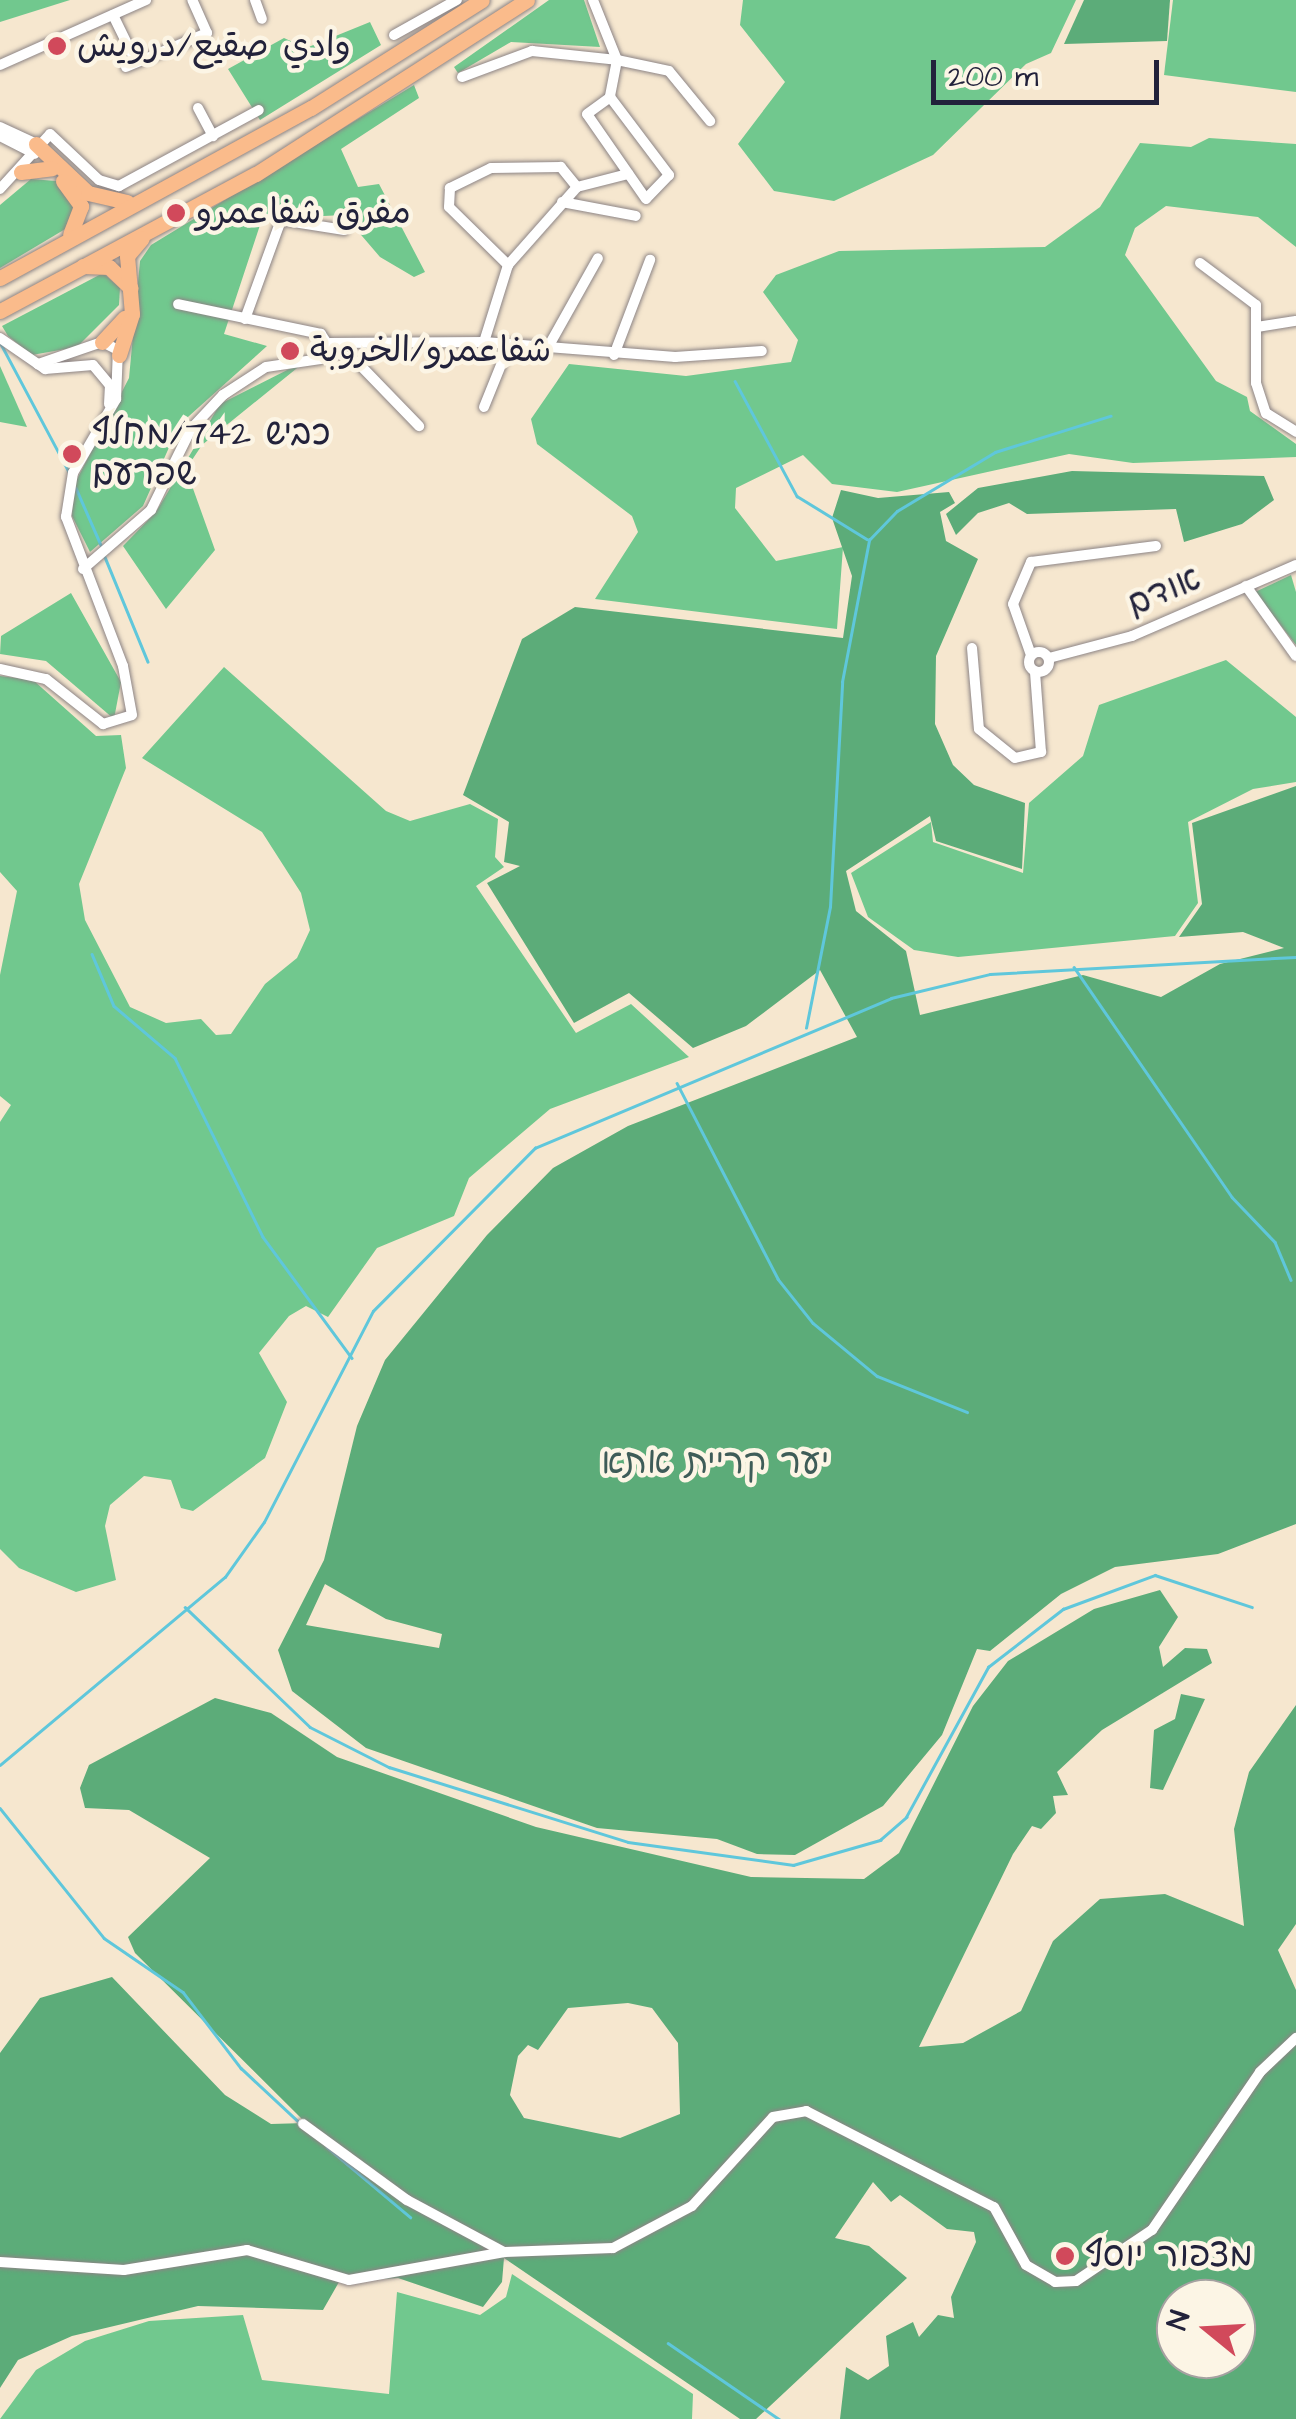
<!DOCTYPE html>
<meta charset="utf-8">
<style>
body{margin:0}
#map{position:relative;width:1296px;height:2419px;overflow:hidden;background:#f6e7cf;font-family:"Architects Daughter","Playpen Sans Arabic","Playpen Sans Hebrew",sans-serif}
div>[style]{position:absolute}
.green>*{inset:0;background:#71c88e}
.forest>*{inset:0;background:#5cac79}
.stream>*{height:2.5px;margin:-1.25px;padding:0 1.25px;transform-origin:1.25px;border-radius:1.25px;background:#5fc7db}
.roads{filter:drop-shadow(0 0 2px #8c8485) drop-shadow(0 0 2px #8c8485)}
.minor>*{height:10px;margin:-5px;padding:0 5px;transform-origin:5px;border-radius:5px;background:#fff}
.minor>.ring{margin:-5px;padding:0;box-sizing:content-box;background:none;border:10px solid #fff;border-radius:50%}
.highway>*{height:15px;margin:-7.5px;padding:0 7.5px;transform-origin:7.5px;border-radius:7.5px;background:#fabb8b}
.dots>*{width:28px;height:28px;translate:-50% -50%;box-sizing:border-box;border:5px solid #fcf5e5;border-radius:50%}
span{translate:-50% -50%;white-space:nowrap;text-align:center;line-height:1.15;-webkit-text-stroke:9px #fcf5e5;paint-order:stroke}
.poi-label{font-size:35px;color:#22223b}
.left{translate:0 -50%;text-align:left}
.street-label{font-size:35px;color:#22223b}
.park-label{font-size:35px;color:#3e5c58}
.north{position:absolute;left:1156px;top:2279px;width:100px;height:100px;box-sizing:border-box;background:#fcf5e5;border:2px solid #a5a1a1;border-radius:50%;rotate:288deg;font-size:28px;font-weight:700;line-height:40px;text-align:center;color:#22223b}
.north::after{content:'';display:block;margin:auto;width:35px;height:45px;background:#d1495b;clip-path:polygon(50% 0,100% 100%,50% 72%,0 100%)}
.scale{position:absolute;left:931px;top:60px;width:228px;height:45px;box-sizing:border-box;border:5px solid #22223b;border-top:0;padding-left:12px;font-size:30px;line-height:35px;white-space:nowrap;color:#22223b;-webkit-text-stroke:8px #fcf5e5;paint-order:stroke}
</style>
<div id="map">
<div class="green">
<div style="clip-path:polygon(0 0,70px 0,0 22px)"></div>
<div style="clip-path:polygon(549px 0,584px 0,600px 47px,511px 42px,458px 73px,454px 67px)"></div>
<div style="clip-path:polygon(743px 0,1076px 0,1051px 53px,1026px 64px,933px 155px,834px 201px,774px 191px,738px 144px,785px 82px,740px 25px)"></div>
<div style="clip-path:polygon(1173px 0,1296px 0,1296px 92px,1164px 75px)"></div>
<div style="clip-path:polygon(370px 22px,381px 45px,260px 120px,228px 69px,284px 38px,306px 48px)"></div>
<div style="clip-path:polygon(414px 85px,419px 98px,341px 149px,358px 187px,379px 184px,425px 272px,414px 277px,380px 257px,344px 215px,262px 219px,224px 334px,267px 346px,179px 425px,143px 506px,90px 552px,72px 516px,73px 487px,129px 378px,140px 261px,151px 245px)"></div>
<div style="clip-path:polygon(1209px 138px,1296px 144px,1296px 247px,1258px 217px,1166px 206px,1135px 228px,1125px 255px,1216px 381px,1247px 397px,1250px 411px,1296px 444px,1296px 457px,1133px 463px,1069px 454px,897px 492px,832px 484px,803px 455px,736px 488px,735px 508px,776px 561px,843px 547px,837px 629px,595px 599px,638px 532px,632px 516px,537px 444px,531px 419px,569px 364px,686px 376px,791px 362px,798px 340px,763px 292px,776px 275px,839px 251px,1045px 247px,1100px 207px,1140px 143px,1191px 147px)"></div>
<div style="clip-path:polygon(31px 179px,56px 181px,76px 205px,67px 228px,0 268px,0 205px)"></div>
<div style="clip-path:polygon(103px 273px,120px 288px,119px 305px,77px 347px,32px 355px,8px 336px,2px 326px)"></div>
<div style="clip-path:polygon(307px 360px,202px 445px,186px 469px,215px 550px,166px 609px,123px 546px,156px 512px,220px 404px)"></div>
<div style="clip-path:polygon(0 366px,27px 427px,0 422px)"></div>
<div style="clip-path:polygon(1291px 575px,1296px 592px,1296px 645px,1255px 592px)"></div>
<div style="clip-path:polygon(71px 593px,121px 682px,114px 719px,46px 661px,0 654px,1px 636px)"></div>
<div style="clip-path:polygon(1226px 660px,1296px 717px,1296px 782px,1253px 789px,1188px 822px,1198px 903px,1175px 936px,958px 957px,914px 950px,868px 917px,851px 873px,931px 822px,933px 842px,1023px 873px,1029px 803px,1083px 756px,1099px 705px)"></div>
<div style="clip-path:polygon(224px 667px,386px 811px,410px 821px,470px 804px,498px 819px,495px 857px,504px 867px,476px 886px,576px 1033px,631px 1004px,689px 1057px,550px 1109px,469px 1178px,454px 1216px,377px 1248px,328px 1317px,306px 1306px,289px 1316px,259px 1353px,287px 1402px,265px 1458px,193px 1511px,181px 1508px,171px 1480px,144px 1476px,110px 1505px,105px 1526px,116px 1580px,76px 1592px,19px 1568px,0 1549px,0 1122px,11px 1105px,0 1096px,0 975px,17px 891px,0 872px,0 676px,33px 680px,96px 736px,121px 735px,126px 768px,79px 884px,85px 920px,130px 1007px,166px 1023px,201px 1019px,216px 1035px,231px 1034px,265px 984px,297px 958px,310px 930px,301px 893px,262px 832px,142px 758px)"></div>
<div style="clip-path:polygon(512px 2274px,693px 2394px,692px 2419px,0 2419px,36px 2370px,85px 2341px,149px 2321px,243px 2315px,262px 2380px,389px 2394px,397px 2292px,480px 2315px,506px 2297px)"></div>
</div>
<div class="forest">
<div style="clip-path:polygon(1084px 0,1170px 0,1167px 41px,1064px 44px)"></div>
<div style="clip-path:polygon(1072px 471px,1264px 476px,1274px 500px,1242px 524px,1184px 542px,1176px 509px,1027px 514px,1009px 503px,978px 513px,956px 535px,946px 514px,978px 488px)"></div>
<div style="clip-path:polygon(evenodd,841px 490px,878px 498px,949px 492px,955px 503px,940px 512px,946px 541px,978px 559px,936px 656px,935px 724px,953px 765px,974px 785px,1025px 803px,1022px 869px,936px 841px,930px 816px,846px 871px,856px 911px,906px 951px,920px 1015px,1083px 975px,1161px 997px,1220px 964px,1284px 948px,1243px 932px,1179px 937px,1202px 904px,1192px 823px,1296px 786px,1296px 1524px,1218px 1554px,1115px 1567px,1061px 1594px,990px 1651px,977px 1649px,942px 1735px,883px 1806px,795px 1855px,757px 1854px,717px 1839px,597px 1828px,366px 1748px,292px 1691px,278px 1650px,324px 1560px,357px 1426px,385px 1360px,487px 1235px,553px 1168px,628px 1126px,857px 1037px,820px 970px,746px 1026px,693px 1048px,629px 993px,574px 1023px,487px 883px,520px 866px,504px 862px,509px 822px,463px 795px,522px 639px,575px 607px,843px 638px,852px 576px,832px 518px,841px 490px,325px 1584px,386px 1619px,442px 1634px,439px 1648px,306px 1625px,325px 1584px)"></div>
<div style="clip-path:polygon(evenodd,1160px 1590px,1178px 1617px,1159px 1647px,1163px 1667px,1185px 1648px,1207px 1649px,1212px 1663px,1102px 1730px,1057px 1772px,1068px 1795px,1053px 1796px,1056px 1813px,1041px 1829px,1032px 1826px,1013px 1854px,919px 2047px,963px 2043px,1021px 2011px,1053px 1941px,1100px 1899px,1165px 1894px,1244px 1926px,1234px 1829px,1249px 1772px,1296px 1705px,1296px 1924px,1278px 1950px,1296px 1990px,1296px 2419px,840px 2419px,846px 2367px,868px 2380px,889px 2366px,886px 2336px,913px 2322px,919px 2337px,938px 2315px,954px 2318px,951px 2297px,976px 2242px,974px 2232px,947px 2229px,900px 2195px,891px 2202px,873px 2182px,835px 2238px,869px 2246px,907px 2278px,756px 2419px,740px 2419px,504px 2258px,502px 2282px,483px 2307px,398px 2278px,339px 2282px,323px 2310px,198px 2306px,72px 2336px,18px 2360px,0 2388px,0 2053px,40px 1998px,112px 1977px,225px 2095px,271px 2124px,306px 2123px,135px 1953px,128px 1937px,210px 1858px,129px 1810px,85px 1808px,80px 1788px,89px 1765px,215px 1698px,271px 1713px,337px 1757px,536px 1827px,751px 1877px,864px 1879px,899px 1853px,973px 1706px,1008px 1661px,1094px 1609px,1160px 1590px,628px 2003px,652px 2008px,678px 2043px,680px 2114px,620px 2138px,524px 2118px,510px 2095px,518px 2056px,528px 2045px,538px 2050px,568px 2008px,628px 2003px,1160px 1590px,1176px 2299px,1236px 2299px,1236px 2359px,1176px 2359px,1176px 2299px)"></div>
<div style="clip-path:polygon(1181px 1694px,1205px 1699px,1163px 1790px,1150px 1788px,1154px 1730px,1175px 1719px)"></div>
</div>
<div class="stream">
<div style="left:0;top:342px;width:147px;rotate:62deg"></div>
<div style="left:735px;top:381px;width:131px;rotate:61.7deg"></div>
<div style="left:797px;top:496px;width:82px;rotate:31.6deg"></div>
<div style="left:76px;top:488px;width:62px;rotate:66.3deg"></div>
<div style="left:105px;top:557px;width:113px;rotate:67.7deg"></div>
<div style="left:92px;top:954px;width:56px;rotate:67.1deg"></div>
<div style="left:114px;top:1006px;width:80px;rotate:40.4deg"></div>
<div style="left:175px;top:1058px;width:199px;rotate:63.8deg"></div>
<div style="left:263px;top:1237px;width:150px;rotate:53.7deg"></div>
<div style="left:1074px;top:967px;width:279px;rotate:55.5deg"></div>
<div style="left:1232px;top:1197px;width:62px;rotate:46.3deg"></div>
<div style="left:1275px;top:1242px;width:41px;rotate:67.2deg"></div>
<div style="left:806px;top:1028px;width:123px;rotate:-78.8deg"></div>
<div style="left:830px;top:907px;width:225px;rotate:-86.9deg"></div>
<div style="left:842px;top:682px;width:145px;rotate:-79.2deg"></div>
<div style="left:869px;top:540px;width:40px;rotate:-46deg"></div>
<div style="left:897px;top:511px;width:114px;rotate:-31deg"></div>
<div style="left:995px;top:452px;width:121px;rotate:-17.4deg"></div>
<div style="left:677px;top:1083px;width:220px;rotate:62.7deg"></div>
<div style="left:778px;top:1279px;width:56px;rotate:51.5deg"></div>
<div style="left:813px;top:1323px;width:83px;rotate:39.6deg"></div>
<div style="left:877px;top:1376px;width:97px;rotate:21.8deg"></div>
<div style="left:185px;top:1607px;width:173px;rotate:43.8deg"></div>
<div style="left:310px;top:1727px;width:89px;rotate:26.9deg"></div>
<div style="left:389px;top:1767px;width:250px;rotate:17.4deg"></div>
<div style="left:628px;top:1842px;width:167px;rotate:7.9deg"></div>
<div style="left:793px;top:1865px;width:91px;rotate:-16deg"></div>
<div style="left:880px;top:1840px;width:35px;rotate:-41deg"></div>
<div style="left:906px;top:1817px;width:171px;rotate:-61.3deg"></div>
<div style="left:988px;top:1667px;width:95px;rotate:-37.7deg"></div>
<div style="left:1063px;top:1609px;width:98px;rotate:-20.3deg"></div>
<div style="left:1155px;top:1575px;width:102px;rotate:18.3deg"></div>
<div style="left:0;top:1765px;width:293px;rotate:-39.9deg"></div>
<div style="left:225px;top:1577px;width:67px;rotate:-54.7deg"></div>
<div style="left:264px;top:1522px;width:237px;rotate:-62.7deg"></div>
<div style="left:373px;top:1311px;width:230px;rotate:-45.2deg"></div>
<div style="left:535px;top:1148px;width:386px;rotate:-22.8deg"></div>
<div style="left:891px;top:998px;width:102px;rotate:-13.6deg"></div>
<div style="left:990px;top:974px;width:306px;rotate:-3.2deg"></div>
<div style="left:0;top:1808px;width:166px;rotate:51.3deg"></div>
<div style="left:104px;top:1938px;width:96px;rotate:34.4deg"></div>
<div style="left:183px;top:1992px;width:96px;rotate:52.7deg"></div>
<div style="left:241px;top:2068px;width:79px;rotate:43deg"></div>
<div style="left:327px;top:2147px;width:109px;rotate:40.1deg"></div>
<div style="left:668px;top:2343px;width:135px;rotate:34.4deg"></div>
</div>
<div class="roads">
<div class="minor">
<div style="left:255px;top:0;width:20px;rotate:70deg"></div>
<div style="left:593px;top:0;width:65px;rotate:68.2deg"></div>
<div style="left:617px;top:60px;width:38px;rotate:101deg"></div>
<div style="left:113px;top:15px;width:52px;rotate:63.9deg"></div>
<div style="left:394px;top:35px;width:72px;rotate:-29.1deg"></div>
<div style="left:0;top:65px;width:160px;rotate:-24deg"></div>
<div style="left:126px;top:67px;width:88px;rotate:-22.8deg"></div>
<div style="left:207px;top:33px;width:36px;rotate:-114deg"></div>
<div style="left:462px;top:77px;width:75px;rotate:-20.4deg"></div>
<div style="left:532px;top:51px;width:85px;rotate:6deg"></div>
<div style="left:617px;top:60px;width:53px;rotate:11.9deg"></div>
<div style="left:669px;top:71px;width:65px;rotate:50.6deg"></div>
<div style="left:610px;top:97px;width:98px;rotate:52.9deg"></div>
<div style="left:669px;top:175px;width:33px;rotate:134deg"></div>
<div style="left:646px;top:199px;width:103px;rotate:-124.8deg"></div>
<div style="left:587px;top:114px;width:29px;rotate:-36deg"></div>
<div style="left:198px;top:108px;width:32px;rotate:62deg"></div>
<div style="left:0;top:127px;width:40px;rotate:25deg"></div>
<div style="left:0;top:136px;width:39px;rotate:27deg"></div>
<div style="left:577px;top:187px;width:53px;rotate:-14.3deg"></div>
<div style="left:0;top:189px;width:74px;rotate:-47.7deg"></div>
<div style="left:50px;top:134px;width:67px;rotate:43.2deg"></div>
<div style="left:99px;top:180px;width:21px;rotate:17deg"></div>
<div style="left:119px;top:186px;width:159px;rotate:-28.5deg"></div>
<div style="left:562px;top:202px;width:75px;rotate:10.7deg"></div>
<div style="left:1200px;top:263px;width:70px;rotate:36.9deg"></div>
<div style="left:1256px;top:305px;width:78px;rotate:90deg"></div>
<div style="left:1256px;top:383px;width:32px;rotate:72deg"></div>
<div style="left:1266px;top:413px;width:36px;rotate:32deg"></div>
<div style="left:245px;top:319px;width:105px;rotate:-70deg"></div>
<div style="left:281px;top:220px;width:64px;rotate:9deg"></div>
<div style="left:1257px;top:327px;width:39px;rotate:-9deg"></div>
<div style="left:0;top:338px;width:55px;rotate:34.6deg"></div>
<div style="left:45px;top:369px;width:48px;rotate:-4.8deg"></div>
<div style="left:93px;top:365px;width:26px;rotate:50deg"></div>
<div style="left:110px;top:385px;width:19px;rotate:93deg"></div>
<div style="left:484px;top:342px;width:81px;rotate:-72.7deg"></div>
<div style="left:508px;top:265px;width:104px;rotate:-48.5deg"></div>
<div style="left:577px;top:187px;width:26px;rotate:-129deg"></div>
<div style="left:561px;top:167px;width:70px;rotate:179.2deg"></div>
<div style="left:491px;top:168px;width:46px;rotate:154deg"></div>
<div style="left:450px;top:188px;width:19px;rotate:93deg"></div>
<div style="left:449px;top:207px;width:83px;rotate:44.5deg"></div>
<div style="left:330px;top:343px;width:154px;rotate:-0.4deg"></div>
<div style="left:484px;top:342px;width:192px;rotate:4.5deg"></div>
<div style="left:675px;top:357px;width:87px;rotate:-3.9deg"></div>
<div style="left:330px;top:348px;width:32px;rotate:28deg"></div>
<div style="left:358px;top:363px;width:88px;rotate:45.9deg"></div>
<div style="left:547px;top:349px;width:104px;rotate:-60.7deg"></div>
<div style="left:614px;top:355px;width:102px;rotate:-69.2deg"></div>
<div style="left:484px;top:407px;width:67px;rotate:-68deg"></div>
<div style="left:83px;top:569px;width:90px;rotate:-40.9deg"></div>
<div style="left:151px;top:510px;width:90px;rotate:-63.7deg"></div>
<div style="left:191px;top:429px;width:47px;rotate:-46.7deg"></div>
<div style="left:223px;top:395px;width:51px;rotate:-33.1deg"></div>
<div style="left:266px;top:367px;width:55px;rotate:-8.4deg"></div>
<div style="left:320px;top:359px;width:15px;rotate:-48deg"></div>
<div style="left:330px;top:348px;width:17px;rotate:-123deg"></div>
<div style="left:321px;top:334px;width:146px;rotate:-168.2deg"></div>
<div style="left:1246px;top:586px;width:86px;rotate:54.5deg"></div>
<div style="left:972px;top:648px;width:81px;rotate:85.1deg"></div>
<div style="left:979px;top:729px;width:46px;rotate:38.9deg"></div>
<div style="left:1015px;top:758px;width:27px;rotate:-13deg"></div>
<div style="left:1041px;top:752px;width:80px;rotate:-94.3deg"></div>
<div class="ring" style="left:1029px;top:652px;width:10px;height:10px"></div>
<div style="left:1031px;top:655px;width:54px;rotate:-109.4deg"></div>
<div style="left:1013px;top:604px;width:46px;rotate:-66.8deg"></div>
<div style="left:1031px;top:562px;width:126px;rotate:-7.3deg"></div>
<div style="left:1049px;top:658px;width:86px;rotate:-14.8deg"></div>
<div style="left:1132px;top:636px;width:179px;rotate:-23.4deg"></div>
<div style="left:0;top:669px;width:47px;rotate:12.3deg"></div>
<div style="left:46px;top:679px;width:73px;rotate:38.3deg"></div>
<div style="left:103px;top:724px;width:30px;rotate:-17deg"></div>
<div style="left:132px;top:715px;width:50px;rotate:-100.4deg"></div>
<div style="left:123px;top:666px;width:160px;rotate:-110.9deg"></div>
<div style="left:66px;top:517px;width:45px;rotate:-81deg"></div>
<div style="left:73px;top:473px;width:86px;rotate:-59.8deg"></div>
<div style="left:116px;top:399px;width:49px;rotate:-87.7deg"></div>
<div style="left:118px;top:350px;width:18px;rotate:-153deg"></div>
<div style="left:102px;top:342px;width:68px;rotate:161deg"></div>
<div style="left:303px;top:2124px;width:129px;rotate:36.2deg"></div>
<div style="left:407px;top:2200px;width:110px;rotate:28.2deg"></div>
<div style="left:0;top:2262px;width:124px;rotate:3.7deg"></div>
<div style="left:124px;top:2270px;width:125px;rotate:-9.2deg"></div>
<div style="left:247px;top:2250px;width:106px;rotate:16.4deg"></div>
<div style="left:349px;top:2280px;width:158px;rotate:-10.2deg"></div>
<div style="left:505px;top:2252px;width:108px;rotate:-2.1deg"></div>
<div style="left:613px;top:2248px;width:89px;rotate:-28deg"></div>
<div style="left:692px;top:2206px;width:120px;rotate:-47.7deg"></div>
<div style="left:773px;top:2117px;width:34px;rotate:-10deg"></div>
<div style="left:806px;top:2111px;width:211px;rotate:27.1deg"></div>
<div style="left:994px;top:2207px;width:66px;rotate:61.1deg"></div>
<div style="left:1026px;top:2265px;width:34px;rotate:30deg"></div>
<div style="left:1055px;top:2282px;width:21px;rotate:-3deg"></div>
<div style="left:1076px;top:2281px;width:92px;rotate:-33.9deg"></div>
<div style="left:1152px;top:2230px;width:191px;rotate:-55.6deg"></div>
<div style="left:1260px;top:2072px;width:50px;rotate:-43.4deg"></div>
</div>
<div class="highway">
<div style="left:36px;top:144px;width:71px;rotate:43.3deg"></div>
<div style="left:88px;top:193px;width:40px;rotate:13deg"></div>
<div style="left:21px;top:172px;width:31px;rotate:-7deg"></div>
<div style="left:63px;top:181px;width:31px;rotate:54deg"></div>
<div style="left:81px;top:206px;width:30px;rotate:111deg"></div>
<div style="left:83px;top:266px;width:26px;rotate:2deg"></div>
<div style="left:109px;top:267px;width:30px;rotate:44deg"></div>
<div style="left:0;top:278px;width:354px;rotate:-28.7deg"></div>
<div style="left:311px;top:108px;width:202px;rotate:-32.3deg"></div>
<div style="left:0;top:311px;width:290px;rotate:-28.2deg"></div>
<div style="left:256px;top:174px;width:322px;rotate:-32.7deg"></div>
<div style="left:102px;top:342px;width:33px;rotate:-47deg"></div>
<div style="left:119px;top:355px;width:43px;rotate:-72.4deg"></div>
<div style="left:132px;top:314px;width:58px;rotate:-94.9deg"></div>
<div style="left:127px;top:256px;width:23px;rotate:-50deg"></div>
</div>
</div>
<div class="dots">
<div style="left:57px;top:46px;background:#d1495b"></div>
<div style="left:176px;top:213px;background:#d1495b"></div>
<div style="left:290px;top:351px;background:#d1495b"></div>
<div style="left:72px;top:454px;background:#d1495b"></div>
<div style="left:1065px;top:2256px;background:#d1495b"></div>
</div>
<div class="poi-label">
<span class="left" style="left:77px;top:46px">وادي صقيع/درويش</span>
<span class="left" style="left:196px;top:213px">مفرق شفاعمرو</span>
<span class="left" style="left:310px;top:351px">شفاعمرو/الخروبة</span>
<span class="left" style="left:92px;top:454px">כביש 742/מחלף<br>שפרעם</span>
<span class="left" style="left:1085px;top:2256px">מצפור יוסף</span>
</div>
<div class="street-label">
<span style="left:1164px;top:592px;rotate:-23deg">אודם</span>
</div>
<div class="park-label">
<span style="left:715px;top:1463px">יער קריית אתא</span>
</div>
<div class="north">N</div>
<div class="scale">200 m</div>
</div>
